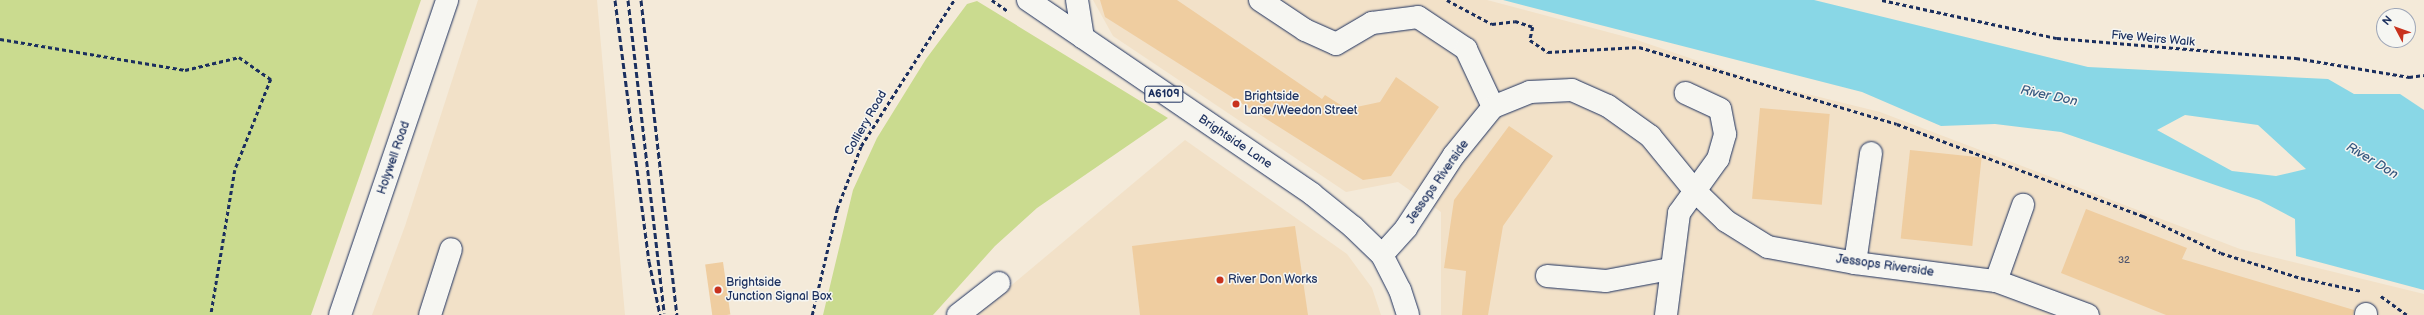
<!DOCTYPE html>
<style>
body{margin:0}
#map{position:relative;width:2424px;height:315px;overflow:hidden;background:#f4ead9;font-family:"Balsamiq Sans",sans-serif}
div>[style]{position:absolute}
.built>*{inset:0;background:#f2e1c8}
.green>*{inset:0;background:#cadb8f}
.water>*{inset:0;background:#89d7e6}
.building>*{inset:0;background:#efcda0;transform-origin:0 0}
.path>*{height:2.5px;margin-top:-1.25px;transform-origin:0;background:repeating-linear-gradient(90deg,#1b2f5e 0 4px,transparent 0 7px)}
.roads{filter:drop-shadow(0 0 1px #1b2f5e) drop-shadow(0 0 1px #1b2f5e)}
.minor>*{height:22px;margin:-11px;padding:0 11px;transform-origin:11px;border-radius:11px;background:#f6f6f2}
.major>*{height:22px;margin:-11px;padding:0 11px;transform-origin:11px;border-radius:11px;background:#f6f6f2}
.rail>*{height:3px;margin-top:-1.5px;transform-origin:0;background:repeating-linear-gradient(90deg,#1b2f5e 0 6px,transparent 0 9px)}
.dots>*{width:11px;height:11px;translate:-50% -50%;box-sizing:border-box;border:2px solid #f6f6f2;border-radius:50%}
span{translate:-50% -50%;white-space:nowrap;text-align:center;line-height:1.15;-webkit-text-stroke:3px #f6f6f2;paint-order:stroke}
.number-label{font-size:10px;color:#50566e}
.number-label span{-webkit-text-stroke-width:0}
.shield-label span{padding:1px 3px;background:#f6f6f2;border:1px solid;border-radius:3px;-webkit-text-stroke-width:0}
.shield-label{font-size:11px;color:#1b2f5e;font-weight:700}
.street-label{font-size:12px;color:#1b2f5e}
.poi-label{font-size:12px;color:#1b2f5e}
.left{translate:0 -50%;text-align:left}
.water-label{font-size:13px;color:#365980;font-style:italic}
.north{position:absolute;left:2376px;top:8px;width:40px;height:40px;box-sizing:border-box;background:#f6f6f2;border:1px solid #9ea6b7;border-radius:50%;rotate:311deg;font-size:11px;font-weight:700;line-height:16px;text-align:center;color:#1b2f5e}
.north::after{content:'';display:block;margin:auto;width:14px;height:18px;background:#c8321e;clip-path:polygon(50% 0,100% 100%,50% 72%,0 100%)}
</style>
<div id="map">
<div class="built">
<div style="clip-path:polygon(478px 0,597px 0,625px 315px,372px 315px,405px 226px)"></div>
<div style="clip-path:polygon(1093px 0,1487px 0,1634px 39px,1763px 83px,1880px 112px,2240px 249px,2424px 294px,2424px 315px,1441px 315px,1441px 212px,1398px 182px,1346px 192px,1113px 36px)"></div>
<div style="clip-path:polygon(1185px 140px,1347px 254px,1372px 288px,1381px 315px,976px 315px)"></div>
</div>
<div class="green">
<div style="clip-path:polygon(0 0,421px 0,311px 315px,0 315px)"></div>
<div style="clip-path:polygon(977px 1px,1168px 118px,1037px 208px,995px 246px,933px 315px,823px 315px,853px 190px,877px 138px,926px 59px,967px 4px)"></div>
</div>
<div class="water">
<div style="clip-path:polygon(evenodd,1503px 0,1814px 0,2088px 67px,2328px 79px,2354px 94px,2400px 94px,2424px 110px,2424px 290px,2296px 256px,2295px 219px,2259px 200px,2061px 132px,1995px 124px,1941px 126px,1862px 92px,1503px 0,2185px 115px,2258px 125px,2306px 169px,2276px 176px,2232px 171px,2157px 130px,2185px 115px)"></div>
</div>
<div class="building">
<div style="clip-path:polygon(1100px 0,1177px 0,1322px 99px,1325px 95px,1347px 109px,1380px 102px,1396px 77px,1439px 107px,1391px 176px,1363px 180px,1105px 17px)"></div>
<div style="left:1760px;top:108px;width:70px;height:91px;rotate:5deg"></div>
<div style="clip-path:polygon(1509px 126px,1553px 156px,1503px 226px,1488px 315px,1462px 315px,1466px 271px,1444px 268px,1454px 200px)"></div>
<div style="left:1910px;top:150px;width:72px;height:89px;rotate:6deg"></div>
<div style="clip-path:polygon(2086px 209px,2187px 248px,2182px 259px,2354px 310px,2353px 315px,2166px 315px,2061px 273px)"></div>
<div style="clip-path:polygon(1295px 226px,1308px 315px,1140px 315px,1132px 246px)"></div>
<div style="left:723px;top:262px;width:53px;height:18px;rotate:82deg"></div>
</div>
<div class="path">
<div style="left:992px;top:0;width:19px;rotate:35deg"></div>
<div style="left:1447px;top:0;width:51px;rotate:28.1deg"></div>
<div style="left:1492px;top:24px;width:23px;rotate:-7deg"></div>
<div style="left:1515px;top:21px;width:19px;rotate:18deg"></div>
<div style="left:1533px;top:27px;width:13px;rotate:103deg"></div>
<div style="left:1530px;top:40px;width:22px;rotate:34deg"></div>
<div style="left:1548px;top:52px;width:91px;rotate:-3.1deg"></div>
<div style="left:1639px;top:47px;width:269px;rotate:16.6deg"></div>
<div style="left:1897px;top:124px;width:263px;rotate:20.5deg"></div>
<div style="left:2143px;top:216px;width:86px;rotate:25.4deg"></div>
<div style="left:2221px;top:253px;width:84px;rotate:17.4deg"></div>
<div style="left:2301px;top:278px;width:61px;rotate:12.2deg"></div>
<div style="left:1882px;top:0;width:179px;rotate:12.3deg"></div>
<div style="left:2057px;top:38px;width:240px;rotate:4.8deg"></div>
<div style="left:2296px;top:58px;width:115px;rotate:9.5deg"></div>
<div style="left:2409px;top:77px;width:15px;rotate:-8deg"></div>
<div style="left:0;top:39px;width:188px;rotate:9.5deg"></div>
<div style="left:185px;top:70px;width:56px;rotate:-13.5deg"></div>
<div style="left:239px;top:57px;width:39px;rotate:35deg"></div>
<div style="left:271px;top:79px;width:98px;rotate:111.6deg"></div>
<div style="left:235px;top:170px;width:147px;rotate:99.4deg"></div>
<div style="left:2381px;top:296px;width:32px;rotate:36deg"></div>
<div style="left:812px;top:315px;width:109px;rotate:-76.7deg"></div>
<div style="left:837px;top:209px;width:67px;rotate:-69.1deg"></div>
<div style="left:861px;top:146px;width:173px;rotate:-57.5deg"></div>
</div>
<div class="roads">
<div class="minor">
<div style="left:1260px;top:0;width:54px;rotate:33.7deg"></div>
<div style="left:1305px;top:30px;width:34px;rotate:24deg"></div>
<div style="left:1336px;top:44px;width:42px;rotate:-30.3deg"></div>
<div style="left:1372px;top:23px;width:46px;rotate:-7.4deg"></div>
<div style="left:1418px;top:17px;width:58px;rotate:33.7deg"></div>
<div style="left:1466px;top:49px;width:64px;rotate:65deg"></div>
<div style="left:1382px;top:255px;width:36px;rotate:-48deg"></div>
<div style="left:1406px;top:228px;width:87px;rotate:-56.7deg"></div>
<div style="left:1454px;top:155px;width:62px;rotate:-50.9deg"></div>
<div style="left:1493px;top:107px;width:40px;rotate:-22deg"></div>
<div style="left:1530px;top:92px;width:42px;rotate:-2.7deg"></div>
<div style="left:1572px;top:90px;width:39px;rotate:24deg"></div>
<div style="left:1608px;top:106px;width:52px;rotate:35.5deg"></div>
<div style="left:1650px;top:136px;width:71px;rotate:50.7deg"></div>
<div style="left:1695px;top:191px;width:43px;rotate:44.1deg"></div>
<div style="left:1726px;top:221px;width:49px;rotate:31.8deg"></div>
<div style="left:1768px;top:247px;width:88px;rotate:10.4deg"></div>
<div style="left:1855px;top:263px;width:142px;rotate:7.3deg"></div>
<div style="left:1996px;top:281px;width:98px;rotate:20.3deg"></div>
<div style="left:1855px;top:263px;width:111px;rotate:-81.7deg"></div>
<div style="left:1547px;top:276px;width:59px;rotate:4.8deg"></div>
<div style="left:1606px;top:281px;width:65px;rotate:-10.6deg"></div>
<div style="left:1996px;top:281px;width:81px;rotate:-70.4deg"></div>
<div style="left:430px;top:315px;width:69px;rotate:-72.3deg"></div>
<div style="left:958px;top:315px;width:52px;rotate:-38deg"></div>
<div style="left:1666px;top:315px;width:103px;rotate:-82.7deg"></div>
<div style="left:1679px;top:213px;width:67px;rotate:-54.2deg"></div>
<div style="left:1718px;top:159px;width:26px;rotate:-74deg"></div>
<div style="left:1725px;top:134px;width:25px;rotate:-101deg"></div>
<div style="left:1720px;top:109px;width:38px;rotate:-155deg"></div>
<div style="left:2366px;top:315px;width:1px;rotate:-90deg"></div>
</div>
<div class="major">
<div style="left:1028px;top:0;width:344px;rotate:34.3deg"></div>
<div style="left:1312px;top:194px;width:53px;rotate:38.8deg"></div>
<div style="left:1353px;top:227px;width:40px;rotate:44deg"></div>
<div style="left:1382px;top:255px;width:39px;rotate:63deg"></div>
<div style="left:1400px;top:290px;width:26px;rotate:72deg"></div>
<div style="left:1077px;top:0;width:38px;rotate:81deg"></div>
<div style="left:340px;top:315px;width:333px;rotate:-71.2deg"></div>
</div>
</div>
<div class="rail">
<div style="left:615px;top:0;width:263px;rotate:82.6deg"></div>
<div style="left:649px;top:261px;width:55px;rotate:78.5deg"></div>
<div style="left:628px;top:0;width:315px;rotate:83.4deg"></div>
<div style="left:641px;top:0;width:317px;rotate:83.5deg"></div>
</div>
<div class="dots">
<div style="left:1236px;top:104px;background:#c8321e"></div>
<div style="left:1220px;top:280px;background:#c8321e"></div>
<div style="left:718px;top:290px;background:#c8321e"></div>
</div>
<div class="number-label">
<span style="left:2124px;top:261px">32</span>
</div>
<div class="shield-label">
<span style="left:1164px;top:94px">A6109</span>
</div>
<div class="street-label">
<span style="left:2153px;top:39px;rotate:5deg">Five Weirs Walk</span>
<span style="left:866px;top:123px;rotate:-60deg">Colliery Road</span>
<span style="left:1235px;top:142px;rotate:34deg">Brightside Lane</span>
<span style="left:394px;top:158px;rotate:-71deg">Holywell Road</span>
<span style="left:1438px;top:182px;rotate:-55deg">Jessops Riverside</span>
<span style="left:1885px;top:266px;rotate:8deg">Jessops Riverside</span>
</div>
<div class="poi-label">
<span class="left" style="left:1244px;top:104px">Brightside<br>Lane/Weedon Street</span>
<span class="left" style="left:1228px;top:280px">River Don Works</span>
<span class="left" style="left:726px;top:290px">Brightside<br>Junction Signal Box</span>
</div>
<div class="water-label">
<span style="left:2049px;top:96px;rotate:12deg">River Don</span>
<span style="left:2372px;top:161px;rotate:31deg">River Don</span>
</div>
<div class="north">N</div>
</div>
